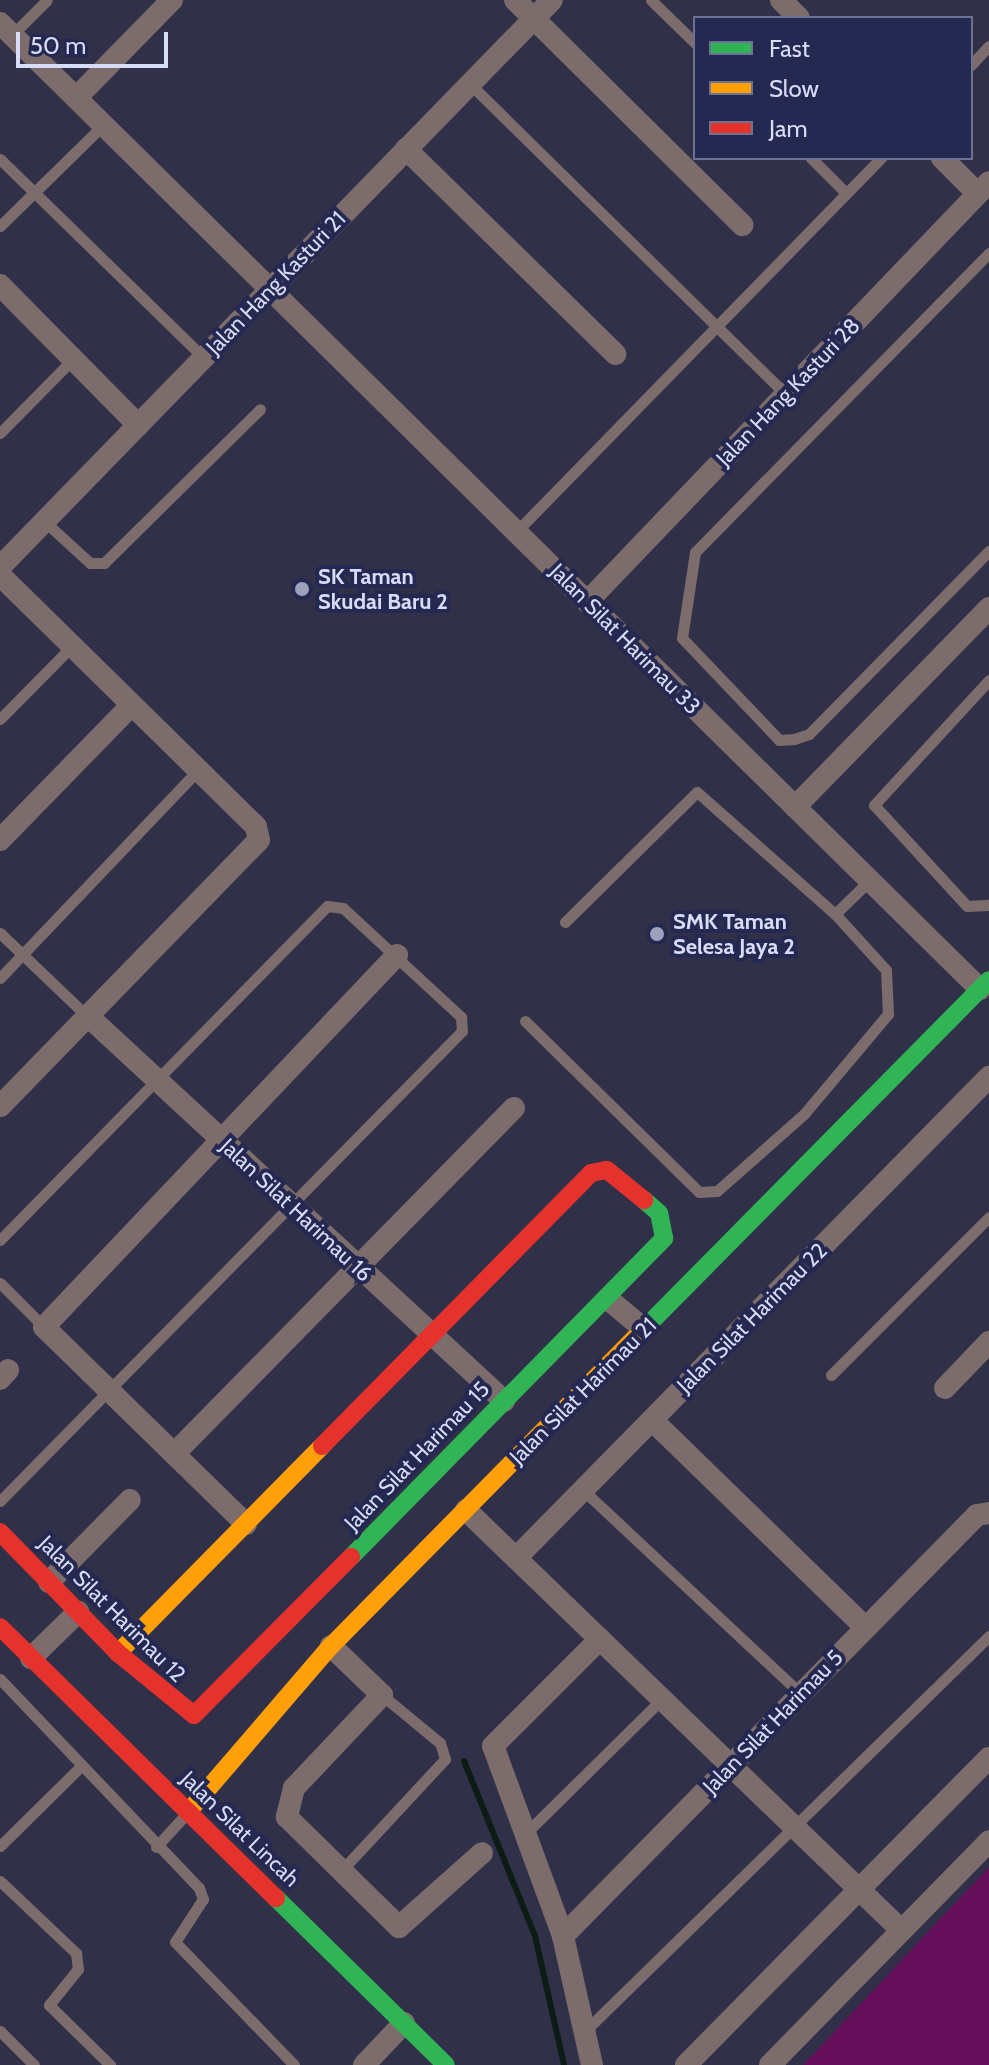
<!DOCTYPE html>
<style>
body{margin:0}
#map{position:relative;width:989px;height:2065px;overflow:hidden;background:#303148;font-family:Cabin,sans-serif}
div>[style]{position:absolute}
.green>*{inset:0;background:#650e5a}
.stream>*{height:6px;margin:-3px;padding:0 3px;transform-origin:3px;border-radius:3px;background:#0c1c14}
.lane>*{height:11px;margin:-5.5px;padding:0 5.5px;transform-origin:5.5px;border-radius:5.5px;background:#7c6c6b}
.street>*{height:22px;margin:-11px;padding:0 11px;transform-origin:11px;border-radius:11px;background:#7c6c6b}
.fast>*{height:18px;margin:-9px;padding:0 9px;transform-origin:9px;border-radius:9px;background:#30b455}
.slow>*{height:18px;margin:-9px;padding:0 9px;transform-origin:9px;border-radius:9px;background:#ff9f0a}
.jam>*{height:18px;margin:-9px;padding:0 9px;transform-origin:9px;border-radius:9px;background:#e5322d}
.dots>*{width:22px;height:22px;translate:-50% -50%;box-sizing:border-box;border:4px solid #252952;border-radius:50%}
span{translate:-50% -50%;white-space:nowrap;text-align:center;line-height:1.15;-webkit-text-stroke:8px #252952;paint-order:stroke}
.street-label{font-size:22px;color:#d8ddf7}
.poi-label{font-size:22px;color:#d8ddf7;font-weight:700}
.left{translate:0 -50%;text-align:left}
.legend{position:absolute;left:693px;top:16px;width:280px;height:144px;box-sizing:border-box;background:#252952;border:2px solid #6d7194;margin:0;padding:10px 14px;list-style:none;font-size:24px;color:#d8ddf7}
.legend li{display:flex;align-items:center;gap:16px;height:40px}
.legend b{width:40px;border:2px solid #6d7194}
.scale{position:absolute;left:16px;top:32px;width:152px;height:36px;box-sizing:border-box;border:4px solid #d8ddf7;border-top:0;padding-left:10px;font-size:24px;line-height:28px;white-space:nowrap;color:#d8ddf7;-webkit-text-stroke:6px #252952;paint-order:stroke}
</style>
<div id="map">
<div class="green">
<div style="clip-path:polygon(989px 1867px,989px 2065px,803px 2065px)"></div>
</div>
<div class="stream">
<div style="left:464px;top:1761px;width:189px;rotate:67.9deg"></div>
<div style="left:535px;top:1936px;width:132px;rotate:77.3deg"></div>
</div>
<div class="lane">
<div style="left:651px;top:0;width:62px;rotate:44.3deg"></div>
<div style="left:12px;top:35px;width:49px;rotate:-45deg"></div>
<div style="left:971px;top:65px;width:26px;rotate:-47deg"></div>
<div style="left:470px;top:84px;width:443px;rotate:44.5deg"></div>
<div style="left:811px;top:158px;width:49px;rotate:45deg"></div>
<div style="left:0;top:159px;width:285px;rotate:44.3deg"></div>
<div style="left:0;top:226px;width:144px;rotate:-44.4deg"></div>
<div style="left:989px;top:253px;width:419px;rotate:134.5deg"></div>
<div style="left:695px;top:552px;width:87px;rotate:98.6deg"></div>
<div style="left:682px;top:638px;width:141px;rotate:46.4deg"></div>
<div style="left:779px;top:740px;width:15px;rotate:-4deg"></div>
<div style="left:794px;top:739px;width:16px;rotate:-18deg"></div>
<div style="left:809px;top:734px;width:257px;rotate:-45.5deg"></div>
<div style="left:0;top:433px;width:104px;rotate:-45.4deg"></div>
<div style="left:44px;top:521px;width:62px;rotate:42.4deg"></div>
<div style="left:90px;top:563px;width:14px"></div>
<div style="left:104px;top:563px;width:219px;rotate:-44.6deg"></div>
<div style="left:516px;top:532px;width:523px;rotate:-45.7deg"></div>
<div style="left:989px;top:680px;width:170px;rotate:132.6deg"></div>
<div style="left:874px;top:805px;width:137px;rotate:47.4deg"></div>
<div style="left:967px;top:906px;width:22px;rotate:-3deg"></div>
<div style="left:0;top:719px;width:101px;rotate:-45.4deg"></div>
<div style="left:565px;top:922px;width:185px;rotate:-44.6deg"></div>
<div style="left:697px;top:792px;width:184px;rotate:41.5deg"></div>
<div style="left:0;top:933px;width:123px;rotate:43.7deg"></div>
<div style="left:0;top:978px;width:286px;rotate:-46.4deg"></div>
<div style="left:525px;top:1021px;width:244px;rotate:44.5deg"></div>
<div style="left:699px;top:1192px;width:18px;rotate:-3deg"></div>
<div style="left:717px;top:1191px;width:116px;rotate:-41.5deg"></div>
<div style="left:804px;top:1114px;width:131px;rotate:-50deg"></div>
<div style="left:888px;top:1014px;width:44px;rotate:-92.6deg"></div>
<div style="left:886px;top:970px;width:76px;rotate:-132.3deg"></div>
<div style="left:835px;top:914px;width:47px;rotate:-44.1deg"></div>
<div style="left:0;top:1240px;width:467px;rotate:-45.6deg"></div>
<div style="left:327px;top:906px;width:16px;rotate:7deg"></div>
<div style="left:343px;top:908px;width:161px;rotate:42.7deg"></div>
<div style="left:461px;top:1017px;width:14px;rotate:86deg"></div>
<div style="left:462px;top:1031px;width:659px;rotate:134.51deg"></div>
<div style="left:0;top:1283px;width:62px;rotate:45deg"></div>
<div style="left:831px;top:1375px;width:223px;rotate:-45deg"></div>
<div style="left:583px;top:1490px;width:297px;rotate:43.1deg"></div>
<div style="left:0;top:1679px;width:289px;rotate:46.4deg"></div>
<div style="left:199px;top:1888px;width:12px;rotate:70deg"></div>
<div style="left:203px;top:1899px;width:51px;rotate:123.1deg"></div>
<div style="left:175px;top:1942px;width:171px;rotate:45.9deg"></div>
<div style="left:526px;top:1833px;width:191px;rotate:-44.6deg"></div>
<div style="left:0;top:1846px;width:115px;rotate:-44.6deg"></div>
<div style="left:156px;top:1847px;width:47px;rotate:-47.6deg"></div>
<div style="left:341px;top:1871px;width:153px;rotate:-47.1deg"></div>
<div style="left:445px;top:1759px;width:17px;rotate:-107deg"></div>
<div style="left:440px;top:1743px;width:75px;rotate:-140.4deg"></div>
<div style="left:0;top:1881px;width:105px;rotate:43.5deg"></div>
<div style="left:76px;top:1953px;width:16px;rotate:83deg"></div>
<div style="left:78px;top:1969px;width:46px;rotate:128.9deg"></div>
<div style="left:49px;top:2005px;width:86px;rotate:44.5deg"></div>
<div style="left:0;top:2031px;width:48px;rotate:45deg"></div>
<div style="left:585px;top:2031px;width:565px;rotate:-44.35deg"></div>
</div>
<div class="street">
<div style="left:515px;top:0;width:320px;rotate:44.7deg"></div>
<div style="left:781px;top:0;width:25px;rotate:45deg"></div>
<div style="left:0;top:23px;width:1376px;rotate:44.59deg"></div>
<div style="left:76px;top:98px;width:137px;rotate:-45.6deg"></div>
<div style="left:406px;top:149px;width:293px;rotate:44.4deg"></div>
<div style="left:942px;top:158px;width:49px;rotate:45deg"></div>
<div style="left:0;top:285px;width:197px;rotate:45.4deg"></div>
<div style="left:0;top:567px;width:791px;rotate:-45.77deg"></div>
<div style="left:0;top:575px;width:359px;rotate:44.5deg"></div>
<div style="left:256px;top:827px;width:13px;rotate:77deg"></div>
<div style="left:259px;top:840px;width:371px;rotate:134.2deg"></div>
<div style="left:587px;top:602px;width:581px;rotate:-46.25deg"></div>
<div style="left:795px;top:807px;width:278px;rotate:-45.7deg"></div>
<div style="left:0;top:840px;width:186px;rotate:-45.7deg"></div>
<div style="left:90px;top:1018px;width:564px;rotate:42.77deg"></div>
<div style="left:608px;top:1299px;width:47px;rotate:39.8deg"></div>
<div style="left:0;top:1379px;width:12px;rotate:-48deg"></div>
<div style="left:945px;top:1388px;width:64px;rotate:-46.3deg"></div>
<div style="left:652px;top:1420px;width:297px;rotate:44.2deg"></div>
<div style="left:174px;top:1454px;width:485px;rotate:-45.5deg"></div>
<div style="left:466px;top:1510px;width:605px;rotate:43.99deg"></div>
<div style="left:246px;top:1524px;width:282px;rotate:-135.7deg"></div>
<div style="left:44px;top:1327px;width:513px;rotate:-46.5deg"></div>
<div style="left:516px;top:1558px;width:675px;rotate:-45.48deg"></div>
<div style="left:49px;top:1582px;width:115px;rotate:-45.4deg"></div>
<div style="left:331px;top:1646px;width:71px;rotate:43.9deg"></div>
<div style="left:382px;top:1695px;width:128px;rotate:133.4deg"></div>
<div style="left:294px;top:1788px;width:30px;rotate:104deg"></div>
<div style="left:287px;top:1817px;width:157px;rotate:44.5deg"></div>
<div style="left:399px;top:1927px;width:111px;rotate:-41.7deg"></div>
<div style="left:31px;top:1658px;width:66px;rotate:-44.4deg"></div>
<div style="left:563px;top:1936px;width:590px;rotate:-45.48deg"></div>
<div style="left:977px;top:1515px;width:12px;rotate:-9deg"></div>
<div style="left:364px;top:2065px;width:58px;rotate:-46.4deg"></div>
<div style="left:592px;top:2065px;width:132px;rotate:-102.7deg"></div>
<div style="left:563px;top:1936px;width:202px;rotate:-110.2deg"></div>
<div style="left:493px;top:1746px;width:151px;rotate:-45deg"></div>
<div style="left:686px;top:2065px;width:431px;rotate:-45.4deg"></div>
<div style="left:770px;top:2065px;width:313px;rotate:-45.6deg"></div>
</div>
<div class="fast">
<div style="left:635px;top:1338px;width:503px;rotate:-45.32deg"></div>
<div style="left:351px;top:1557px;width:447px;rotate:-45.5deg"></div>
<div style="left:664px;top:1238px;width:25px;rotate:-101deg"></div>
<div style="left:659px;top:1213px;width:20px;rotate:-139deg"></div>
<div style="left:276px;top:1898px;width:238px;rotate:44.5deg"></div>
</div>
<div class="slow">
<div style="left:118px;top:1653px;width:291px;rotate:-45.4deg"></div>
<div style="left:188px;top:1812px;width:219px;rotate:-49.3deg"></div>
<div style="left:331px;top:1646px;width:433px;rotate:-45.4deg"></div>
</div>
<div class="jam">
<div style="left:322px;top:1446px;width:383px;rotate:-45.4deg"></div>
<div style="left:591px;top:1173px;width:16px;rotate:-11deg"></div>
<div style="left:607px;top:1170px;width:48px;rotate:39deg"></div>
<div style="left:0;top:1532px;width:169px;rotate:45.7deg"></div>
<div style="left:118px;top:1653px;width:98px;rotate:39.2deg"></div>
<div style="left:194px;top:1715px;width:223px;rotate:-45.2deg"></div>
<div style="left:0;top:1627px;width:387px;rotate:44.5deg"></div>
</div>
<div class="dots">
<div style="left:302px;top:589px;background:#9da1ba"></div>
<div style="left:657px;top:934px;background:#9da1ba"></div>
</div>
<div class="street-label">
<span style="left:276px;top:283px;rotate:-46deg">Jalan Hang Kasturi 21</span>
<span style="left:788px;top:392px;rotate:-46deg">Jalan Hang Kasturi 28</span>
<span style="left:625px;top:639px;rotate:45deg">Jalan Silat Harimau 33</span>
<span style="left:296px;top:1210px;rotate:43deg">Jalan Silat Harimau 16</span>
<span style="left:752px;top:1318px;rotate:-45deg">Jalan Silat Harimau 22</span>
<span style="left:583px;top:1391px;rotate:-45deg">Jalan Silat Harimau 21</span>
<span style="left:417px;top:1456px;rotate:-46deg">Jalan Silat Harimau 15</span>
<span style="left:112px;top:1609px;rotate:45deg">Jalan Silat Harimau 12</span>
<span style="left:773px;top:1722px;rotate:-46deg">Jalan Silat Harimau 5</span>
<span style="left:240px;top:1829px;rotate:44deg">Jalan Silat Lincah</span>
</div>
<div class="poi-label">
<span class="left" style="left:318px;top:589px">SK Taman<br>Skudai Baru 2</span>
<span class="left" style="left:673px;top:934px">SMK Taman<br>Selesa Jaya 2</span>
</div>
<ul class="legend">
<li><b style="height:10px;background:#30b455"></b>Fast</li>
<li><b style="height:10px;background:#ff9f0a"></b>Slow</li>
<li><b style="height:10px;background:#e5322d"></b>Jam</li>
</ul>
<div class="scale">50 m</div>
</div>
